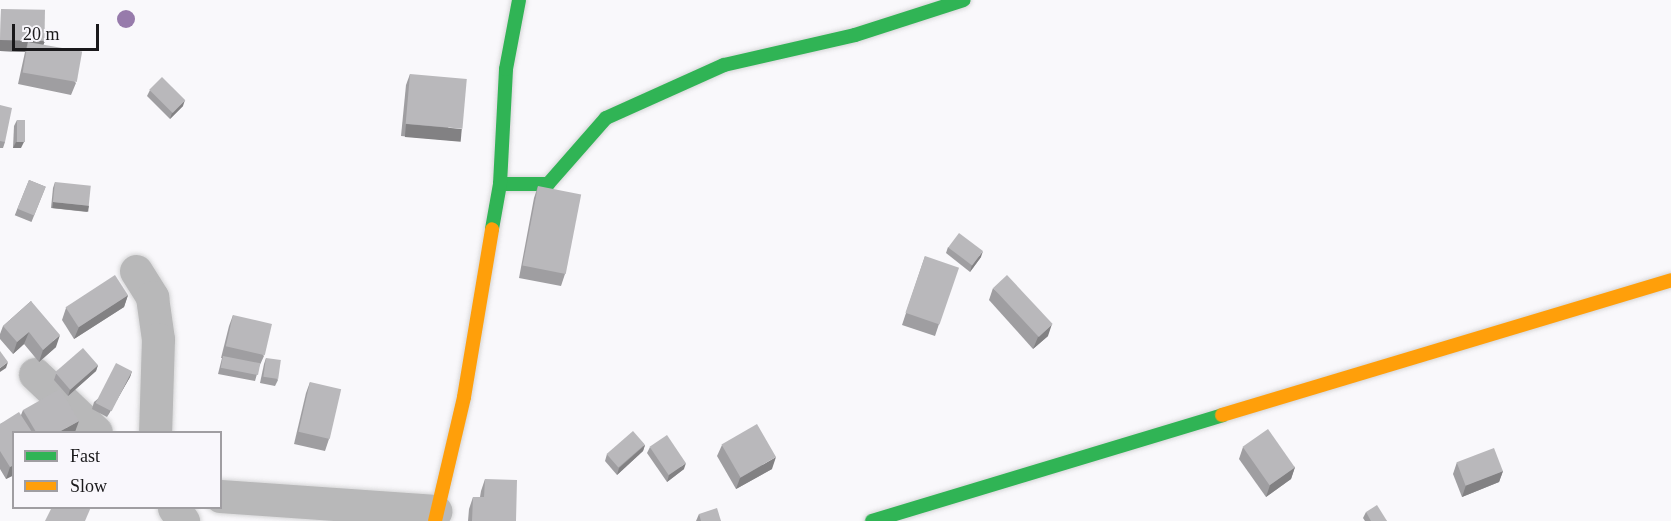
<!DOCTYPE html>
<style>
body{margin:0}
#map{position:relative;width:1671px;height:521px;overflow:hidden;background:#f9f8fb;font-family:"Times New Roman",serif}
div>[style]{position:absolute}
.roads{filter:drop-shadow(0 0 2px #d5d5d6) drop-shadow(0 0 2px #d5d5d6)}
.street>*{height:33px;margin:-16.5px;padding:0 16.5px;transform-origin:16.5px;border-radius:16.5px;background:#b8b8b9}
.fast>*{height:14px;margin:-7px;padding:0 7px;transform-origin:7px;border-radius:7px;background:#30b455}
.slow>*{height:14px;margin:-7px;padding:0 7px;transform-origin:7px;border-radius:7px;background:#ff9f0a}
.trees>*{width:18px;height:18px;margin:-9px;border-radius:50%;background:#977bab}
.wall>*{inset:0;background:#9f9ea1;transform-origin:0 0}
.shaded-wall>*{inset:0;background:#828183;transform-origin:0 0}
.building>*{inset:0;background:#b9b8bb;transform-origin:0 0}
span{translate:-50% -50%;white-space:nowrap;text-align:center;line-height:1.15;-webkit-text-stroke:4.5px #f9f7fc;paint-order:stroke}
.legend{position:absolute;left:12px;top:431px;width:210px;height:78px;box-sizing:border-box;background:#f9f7fc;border:2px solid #a09ea2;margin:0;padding:8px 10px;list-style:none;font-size:18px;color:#1a191b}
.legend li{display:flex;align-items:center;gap:12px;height:30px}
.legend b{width:30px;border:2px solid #a09ea2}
.scale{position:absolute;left:12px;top:24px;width:87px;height:27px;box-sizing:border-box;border:3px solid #1a191b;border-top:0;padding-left:8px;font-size:18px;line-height:21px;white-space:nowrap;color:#1a191b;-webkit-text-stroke:4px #f9f7fc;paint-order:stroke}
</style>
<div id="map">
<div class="roads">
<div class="street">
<div style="left:136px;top:271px;width:31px;rotate:58deg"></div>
<div style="left:152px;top:297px;width:42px;rotate:81.9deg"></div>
<div style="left:158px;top:339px;width:93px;rotate:91.8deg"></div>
<div style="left:35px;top:374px;width:84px;rotate:43.6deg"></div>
<div style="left:220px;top:496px;width:216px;rotate:4deg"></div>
<div style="left:174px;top:508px;width:16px;rotate:55deg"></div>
</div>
<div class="fast">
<div style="left:500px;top:184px;width:48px"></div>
<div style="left:548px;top:184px;width:88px;rotate:-48.7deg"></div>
<div style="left:606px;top:118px;width:129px;rotate:-24.2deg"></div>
<div style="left:724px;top:65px;width:134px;rotate:-12.9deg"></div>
<div style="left:855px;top:35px;width:114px;rotate:-17.8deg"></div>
<div style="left:492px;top:229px;width:46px;rotate:-79.9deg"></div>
<div style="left:500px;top:184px;width:115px;rotate:-87deg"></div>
<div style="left:506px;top:69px;width:70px;rotate:-79.3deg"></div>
<div style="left:872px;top:521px;width:366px;rotate:-16.8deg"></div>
</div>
<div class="slow">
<div style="left:1222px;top:415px;width:469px;rotate:-16.7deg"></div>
<div style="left:435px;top:521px;width:127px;rotate:-76.8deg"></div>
<div style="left:464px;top:397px;width:170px;rotate:-80.5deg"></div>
</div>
</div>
<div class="trees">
<div style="left:126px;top:19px"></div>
</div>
<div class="wall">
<div style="clip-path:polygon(1px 9px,45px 41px,43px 45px,76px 83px,71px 95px,18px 84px,25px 52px,0 51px)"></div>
<div style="clip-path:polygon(410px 74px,458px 141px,401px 136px,406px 85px)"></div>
<div style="clip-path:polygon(150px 90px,183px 106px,170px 119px,147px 96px)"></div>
<div style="clip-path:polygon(0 105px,5px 142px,3px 148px,0 148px)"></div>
<div style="clip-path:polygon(17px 120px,21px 148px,13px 148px,14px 126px)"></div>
<div style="left:29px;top:180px;width:18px;height:38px;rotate:22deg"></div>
<div style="clip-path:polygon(55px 182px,89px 206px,87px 212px,51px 208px,53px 188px)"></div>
<div style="clip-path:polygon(538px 186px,565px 274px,561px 286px,519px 278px,534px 198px)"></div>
<div style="clip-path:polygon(948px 247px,981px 257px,970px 272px,946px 253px)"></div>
<div style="clip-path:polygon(925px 256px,939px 324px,935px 336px,902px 325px)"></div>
<div style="clip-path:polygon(993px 288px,1048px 336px,1033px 349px,989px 300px)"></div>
<div style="clip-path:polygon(128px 295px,124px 307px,74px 339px,62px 320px,66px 308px)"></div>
<div style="clip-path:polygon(31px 301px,56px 347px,39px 362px,24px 344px,13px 354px,0 339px,0 334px,3px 326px)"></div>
<div style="clip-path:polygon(233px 315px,264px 356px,259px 367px,255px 381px,218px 374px,222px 358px,221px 358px,229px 326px)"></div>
<div style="clip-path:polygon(266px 358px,278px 380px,275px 386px,260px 383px,264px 364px)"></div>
<div style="clip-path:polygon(98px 365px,96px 371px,68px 396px,54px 380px,56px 374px)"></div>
<div style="clip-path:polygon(132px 371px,130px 377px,107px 417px,92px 409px,94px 402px)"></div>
<div style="clip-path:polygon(310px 382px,329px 439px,325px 451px,294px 444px,306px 393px)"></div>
<div style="clip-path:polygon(23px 410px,75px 432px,14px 432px,14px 475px,6px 479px,0 469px,0 424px,21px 415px)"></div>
<div style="clip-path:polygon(645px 445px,643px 451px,617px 475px,605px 461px,607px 454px)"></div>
<div style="clip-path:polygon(722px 445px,772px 469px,736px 489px,717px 456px)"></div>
<div style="clip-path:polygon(650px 447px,684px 469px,667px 482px,647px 453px)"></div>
<div style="clip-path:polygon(1243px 447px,1295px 467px,1291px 479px,1266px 497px,1239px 459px)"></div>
<div style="clip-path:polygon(1457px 462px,1503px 471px,1499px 482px,1462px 497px,1453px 474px)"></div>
<div style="clip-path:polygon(485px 479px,516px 521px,468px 521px,469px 509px,473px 497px,480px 497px,481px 491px)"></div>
<div style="clip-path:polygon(1366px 512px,1387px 521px,1365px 521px,1363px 518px)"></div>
<div style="clip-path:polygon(699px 514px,721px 521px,696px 521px)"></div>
</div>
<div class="shaded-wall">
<div style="clip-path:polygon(0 40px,45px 41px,40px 53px,28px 42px,25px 52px,0 51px)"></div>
<div style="clip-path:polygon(185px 100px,183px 106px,170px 119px,172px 113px)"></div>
<div style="left:406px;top:124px;width:56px;height:13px;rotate:5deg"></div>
<div style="clip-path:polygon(16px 142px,24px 142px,21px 148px,13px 148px)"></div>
<div style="left:53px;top:202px;width:36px;height:6px;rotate:6deg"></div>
<div style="clip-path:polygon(983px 251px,981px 257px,970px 272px,972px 265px)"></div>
<div style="clip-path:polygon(128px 295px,124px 307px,74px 339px,79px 327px)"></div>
<div style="clip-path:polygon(1052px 324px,1048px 336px,1033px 349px,1038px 337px)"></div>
<div style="clip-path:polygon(29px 332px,24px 344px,13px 354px,17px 342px)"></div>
<div style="clip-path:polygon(60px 335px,56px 347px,39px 362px,43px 350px)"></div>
<div style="clip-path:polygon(8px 362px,6px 368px,0 372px,0 368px)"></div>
<div style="clip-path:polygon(98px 365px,96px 371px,68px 396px,70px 390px)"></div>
<div style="clip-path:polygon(132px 371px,130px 377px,107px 417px,110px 411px)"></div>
<div style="clip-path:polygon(79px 421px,75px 432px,59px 432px)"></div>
<div style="clip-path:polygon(645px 445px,643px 451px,617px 475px,619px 468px)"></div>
<div style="clip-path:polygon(776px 457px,772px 469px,736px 489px,740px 478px)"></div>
<div style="clip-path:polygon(686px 463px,684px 469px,667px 482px,669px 475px)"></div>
<div style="clip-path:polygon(14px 465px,14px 475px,6px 479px,10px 467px)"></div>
<div style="clip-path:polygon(1295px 467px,1291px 479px,1266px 497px,1270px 485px)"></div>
<div style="clip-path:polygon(1503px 471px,1499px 482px,1462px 497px,1466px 485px)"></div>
</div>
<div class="building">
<div style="left:1px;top:9px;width:44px;height:31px;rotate:1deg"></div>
<div style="left:28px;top:42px;width:55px;height:31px;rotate:10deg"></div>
<div style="left:410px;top:74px;width:57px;height:50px;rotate:5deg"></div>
<div style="left:162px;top:77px;width:33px;height:18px;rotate:45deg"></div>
<div style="clip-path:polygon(0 105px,12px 108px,5px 142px,0 141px)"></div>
<div style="left:17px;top:120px;width:8px;height:22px"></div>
<div style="left:29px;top:180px;width:18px;height:31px;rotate:22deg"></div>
<div style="left:55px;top:182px;width:36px;height:20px;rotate:6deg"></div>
<div style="left:538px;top:186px;width:44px;height:81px;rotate:11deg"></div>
<div style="left:959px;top:233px;width:30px;height:18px;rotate:37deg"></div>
<div style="left:925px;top:256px;width:36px;height:60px;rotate:19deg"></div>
<div style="left:115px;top:275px;width:24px;height:59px;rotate:57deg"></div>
<div style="left:1007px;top:275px;width:67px;height:19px;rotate:47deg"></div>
<div style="clip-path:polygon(31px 301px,60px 335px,43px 350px,29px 332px,17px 342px,3px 326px)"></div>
<div style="left:233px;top:315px;width:40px;height:32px;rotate:13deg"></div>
<div style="left:83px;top:348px;width:23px;height:37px;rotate:49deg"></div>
<div style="clip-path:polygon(0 351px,8px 362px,0 368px)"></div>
<div style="left:223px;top:356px;width:38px;height:12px;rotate:11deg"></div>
<div style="left:266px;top:358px;width:15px;height:19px;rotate:8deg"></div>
<div style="left:116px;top:363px;width:18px;height:45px;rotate:27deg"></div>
<div style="left:310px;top:382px;width:32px;height:51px;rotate:13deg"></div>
<div style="clip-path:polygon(60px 389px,79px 421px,59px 432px,36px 432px,23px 410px)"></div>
<div style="clip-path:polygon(19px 412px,32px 432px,14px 432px,14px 465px,10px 467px,0 451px,0 424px)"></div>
<div style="left:757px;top:424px;width:38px;height:41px;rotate:60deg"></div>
<div style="left:1268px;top:429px;width:47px;height:31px;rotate:55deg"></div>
<div style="left:633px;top:431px;width:18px;height:35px;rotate:49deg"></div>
<div style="left:667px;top:435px;width:34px;height:21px;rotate:56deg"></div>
<div style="left:1494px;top:448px;width:25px;height:40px;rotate:69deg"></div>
<div style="clip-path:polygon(485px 479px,517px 480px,516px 521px,472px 521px,473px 497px,484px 497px)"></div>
<div style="clip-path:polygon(1377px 505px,1387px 521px,1371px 521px,1366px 512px)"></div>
<div style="clip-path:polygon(52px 507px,91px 507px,85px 521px,45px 521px)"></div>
<div style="clip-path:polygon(717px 508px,721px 521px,701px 521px,699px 514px)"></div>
</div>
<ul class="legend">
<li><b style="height:8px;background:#30b455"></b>Fast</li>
<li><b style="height:8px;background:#ff9f0a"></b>Slow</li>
</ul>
<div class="scale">20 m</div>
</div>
